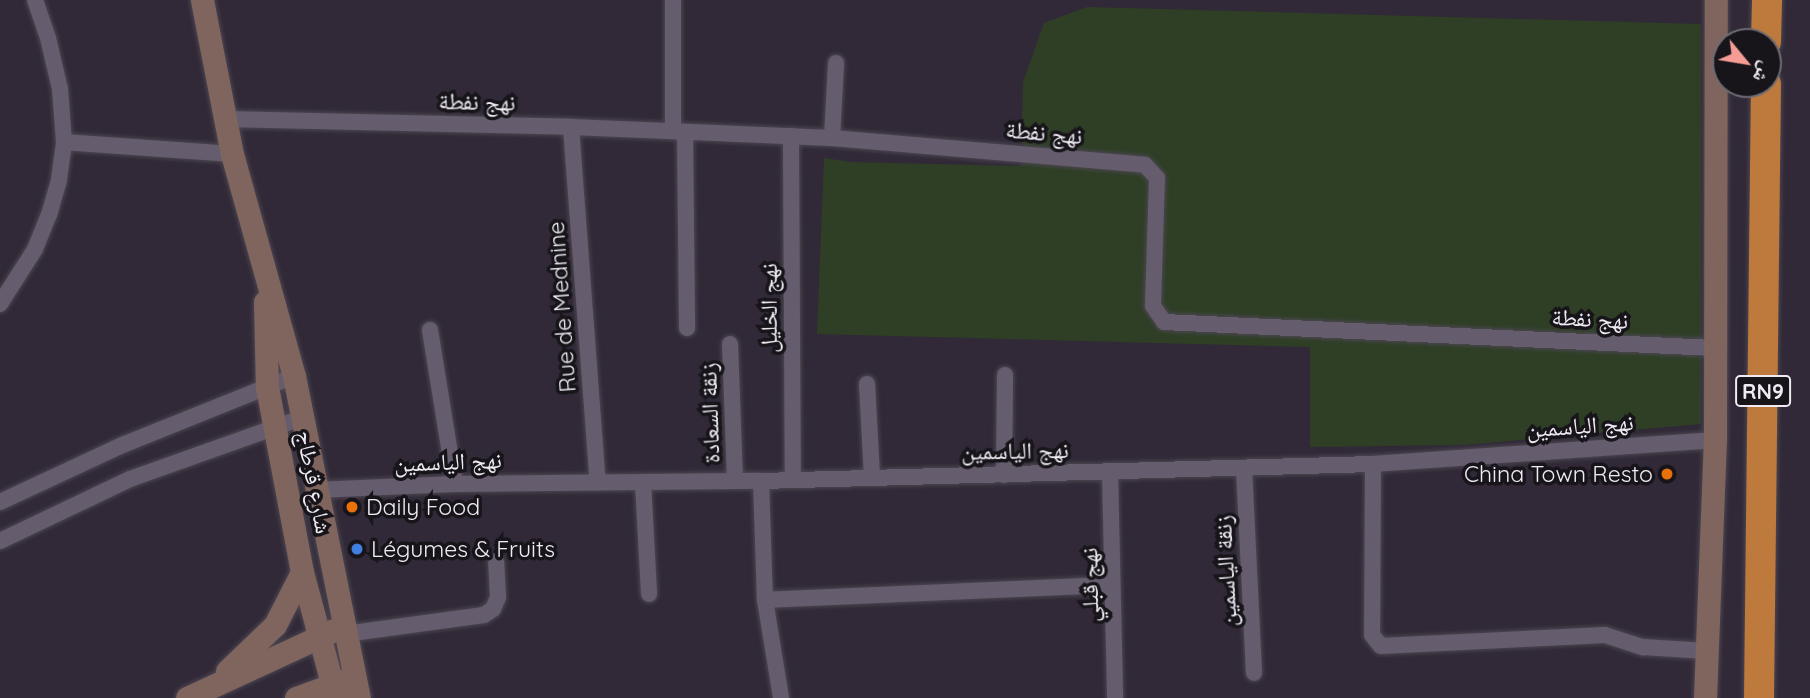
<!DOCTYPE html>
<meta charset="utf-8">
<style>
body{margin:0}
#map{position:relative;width:1810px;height:698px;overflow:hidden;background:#312937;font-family:Quicksand,"Noto Naskh Arabic",sans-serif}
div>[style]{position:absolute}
.green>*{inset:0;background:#2e3f25}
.roads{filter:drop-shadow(0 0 2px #4c4651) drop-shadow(0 0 2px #4c4651)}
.street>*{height:16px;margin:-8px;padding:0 8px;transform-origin:8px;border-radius:8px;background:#655d6d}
.secondary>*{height:23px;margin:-11.5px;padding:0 11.5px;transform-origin:11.5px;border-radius:11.5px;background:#80655f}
.highway>*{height:30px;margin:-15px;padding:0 15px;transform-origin:15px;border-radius:15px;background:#be793d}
.dots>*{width:19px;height:19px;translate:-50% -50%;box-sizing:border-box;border:4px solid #17141a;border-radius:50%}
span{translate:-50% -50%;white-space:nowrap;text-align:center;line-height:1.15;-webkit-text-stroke:7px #17141a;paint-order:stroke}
.shield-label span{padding:2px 5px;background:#17141a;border:2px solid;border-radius:5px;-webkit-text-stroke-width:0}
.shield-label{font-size:21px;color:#efeaf3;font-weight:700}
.street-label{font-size:23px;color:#efeaf3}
.poi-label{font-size:23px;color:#efeaf3}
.right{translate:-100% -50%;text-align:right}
.left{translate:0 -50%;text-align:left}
.north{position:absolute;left:1712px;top:28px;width:70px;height:70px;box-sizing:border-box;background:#17141a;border:2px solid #6d6a71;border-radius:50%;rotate:120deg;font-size:19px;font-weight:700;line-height:28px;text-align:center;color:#efeaf3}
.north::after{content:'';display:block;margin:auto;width:24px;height:32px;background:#f59c95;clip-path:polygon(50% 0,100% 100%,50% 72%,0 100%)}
</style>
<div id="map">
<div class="green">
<div style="clip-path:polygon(1087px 7px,1701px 24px,1701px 424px,1464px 445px,1310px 447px,1310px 347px,817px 334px,824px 158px,852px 162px,1021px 166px,1023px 82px,1044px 23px)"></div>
</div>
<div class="roads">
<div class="street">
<div style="left:673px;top:0;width:131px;rotate:90deg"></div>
<div style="left:225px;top:119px;width:346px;rotate:1.3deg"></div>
<div style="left:571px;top:127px;width:261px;rotate:2.4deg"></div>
<div style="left:832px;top:138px;width:314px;rotate:4.9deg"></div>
<div style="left:1145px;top:165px;width:18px;rotate:47deg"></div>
<div style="left:1157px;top:178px;width:128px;rotate:91.8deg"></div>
<div style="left:1153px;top:306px;width:19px;rotate:55deg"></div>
<div style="left:1164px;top:322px;width:550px;rotate:2.71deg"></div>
<div style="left:571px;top:127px;width:356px;rotate:85.7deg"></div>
<div style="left:685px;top:132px;width:196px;rotate:89.4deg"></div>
<div style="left:791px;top:136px;width:343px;rotate:89.7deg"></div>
<div style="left:832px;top:138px;width:75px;rotate:-86.9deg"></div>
<div style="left:64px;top:142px;width:168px;rotate:4.1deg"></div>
<div style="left:0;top:304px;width:65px;rotate:-57.5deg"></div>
<div style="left:35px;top:249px;width:37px;rotate:-68deg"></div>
<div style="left:49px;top:215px;width:37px;rotate:-74deg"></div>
<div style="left:59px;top:179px;width:37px;rotate:-82deg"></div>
<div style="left:64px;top:142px;width:53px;rotate:-94.3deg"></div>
<div style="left:60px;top:89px;width:52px;rotate:-103.2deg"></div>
<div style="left:48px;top:38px;width:40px;rotate:-108.9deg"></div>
<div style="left:430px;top:330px;width:156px;rotate:80.8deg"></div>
<div style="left:730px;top:344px;width:137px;rotate:87.9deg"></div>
<div style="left:867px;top:384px;width:93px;rotate:86.9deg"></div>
<div style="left:1373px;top:464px;width:171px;rotate:90.3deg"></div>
<div style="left:1372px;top:635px;width:14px;rotate:51deg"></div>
<div style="left:1381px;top:646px;width:224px;rotate:-2.8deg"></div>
<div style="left:1605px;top:635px;width:40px;rotate:18deg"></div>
<div style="left:1643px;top:647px;width:64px;rotate:3.6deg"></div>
<div style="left:1244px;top:468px;width:205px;rotate:87.2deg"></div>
<div style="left:1110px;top:472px;width:226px;rotate:88.7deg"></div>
<div style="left:1004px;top:475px;width:100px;rotate:-89.4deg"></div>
<div style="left:761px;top:481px;width:119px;rotate:88.1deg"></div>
<div style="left:765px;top:600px;width:99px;rotate:80.7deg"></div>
<div style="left:643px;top:482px;width:112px;rotate:86.9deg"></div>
<div style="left:315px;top:490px;width:140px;rotate:-2.5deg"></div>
<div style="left:455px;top:484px;width:306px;rotate:-0.6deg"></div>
<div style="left:761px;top:481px;width:612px;rotate:-1.59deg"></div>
<div style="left:1373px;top:464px;width:343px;rotate:-4deg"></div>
<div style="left:0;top:502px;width:132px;rotate:-25deg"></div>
<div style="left:120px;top:446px;width:188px;rotate:-21.9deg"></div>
<div style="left:0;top:541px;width:144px;rotate:-25.5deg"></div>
<div style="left:130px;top:479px;width:182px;rotate:-19.6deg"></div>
<div style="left:765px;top:600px;width:347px;rotate:-2.5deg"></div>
<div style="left:345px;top:634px;width:140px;rotate:-7.8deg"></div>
<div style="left:484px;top:615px;width:11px;rotate:-34deg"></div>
<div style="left:493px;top:609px;width:13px;rotate:-67deg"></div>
<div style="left:498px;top:597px;width:35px;rotate:-93deg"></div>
</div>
<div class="secondary">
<div style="left:202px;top:0;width:157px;rotate:79deg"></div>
<div style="left:232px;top:154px;width:230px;rotate:74.4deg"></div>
<div style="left:294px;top:376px;width:328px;rotate:78.6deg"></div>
<div style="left:265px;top:302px;width:85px;rotate:88.7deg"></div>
<div style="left:267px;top:387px;width:188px;rotate:79.3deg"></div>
<div style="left:302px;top:572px;width:131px;rotate:74.9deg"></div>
<div style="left:227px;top:671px;width:66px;rotate:-43.8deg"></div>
<div style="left:275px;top:625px;width:59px;rotate:-63deg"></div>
<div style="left:187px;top:698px;width:162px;rotate:-24.8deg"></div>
<div style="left:296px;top:698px;width:52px;rotate:-20.2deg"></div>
<div style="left:1705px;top:698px;width:258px;rotate:-87.8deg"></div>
<div style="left:1715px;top:440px;width:440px;rotate:-89.9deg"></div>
</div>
<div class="highway">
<div style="left:1766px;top:42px;width:42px;rotate:-88.6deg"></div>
<div style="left:1759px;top:698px;width:614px;rotate:-89.35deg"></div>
</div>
</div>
<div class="dots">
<div style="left:1667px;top:474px;background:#e8710a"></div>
<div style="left:352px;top:507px;background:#e8710a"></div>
<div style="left:357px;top:549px;background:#3f7fe0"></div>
</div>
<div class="shield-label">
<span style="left:1763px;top:391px">RN9</span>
</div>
<div class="street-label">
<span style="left:477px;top:102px;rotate:1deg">نهج نفطة</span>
<span style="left:1044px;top:133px;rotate:5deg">نهج نفطة</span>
<span style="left:562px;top:307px;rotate:-94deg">Rue de Mednine</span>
<span style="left:769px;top:308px;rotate:-90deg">نهج الخليل</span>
<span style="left:1590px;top:319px;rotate:3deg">نهج نفطة</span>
<span style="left:710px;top:413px;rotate:-92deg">زنقة السعادة</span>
<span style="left:1580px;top:426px;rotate:-4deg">نهج الياسمين</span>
<span style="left:1015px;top:451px;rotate:-1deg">نهج الياسمين</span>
<span style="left:448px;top:462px;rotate:-2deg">نهج الياسمين</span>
<span style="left:314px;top:482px;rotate:79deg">شارع قرطاج</span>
<span style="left:1226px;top:571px;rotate:-93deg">زنقة الياسمين</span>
<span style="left:1090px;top:585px;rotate:-91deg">نهج قبلي</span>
</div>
<div class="poi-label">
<span class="right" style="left:1653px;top:474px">China Town Resto</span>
<span class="left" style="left:366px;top:507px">Daily Food</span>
<span class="left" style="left:371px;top:549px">Légumes &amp; Fruits</span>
</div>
<div class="north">ش</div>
</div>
